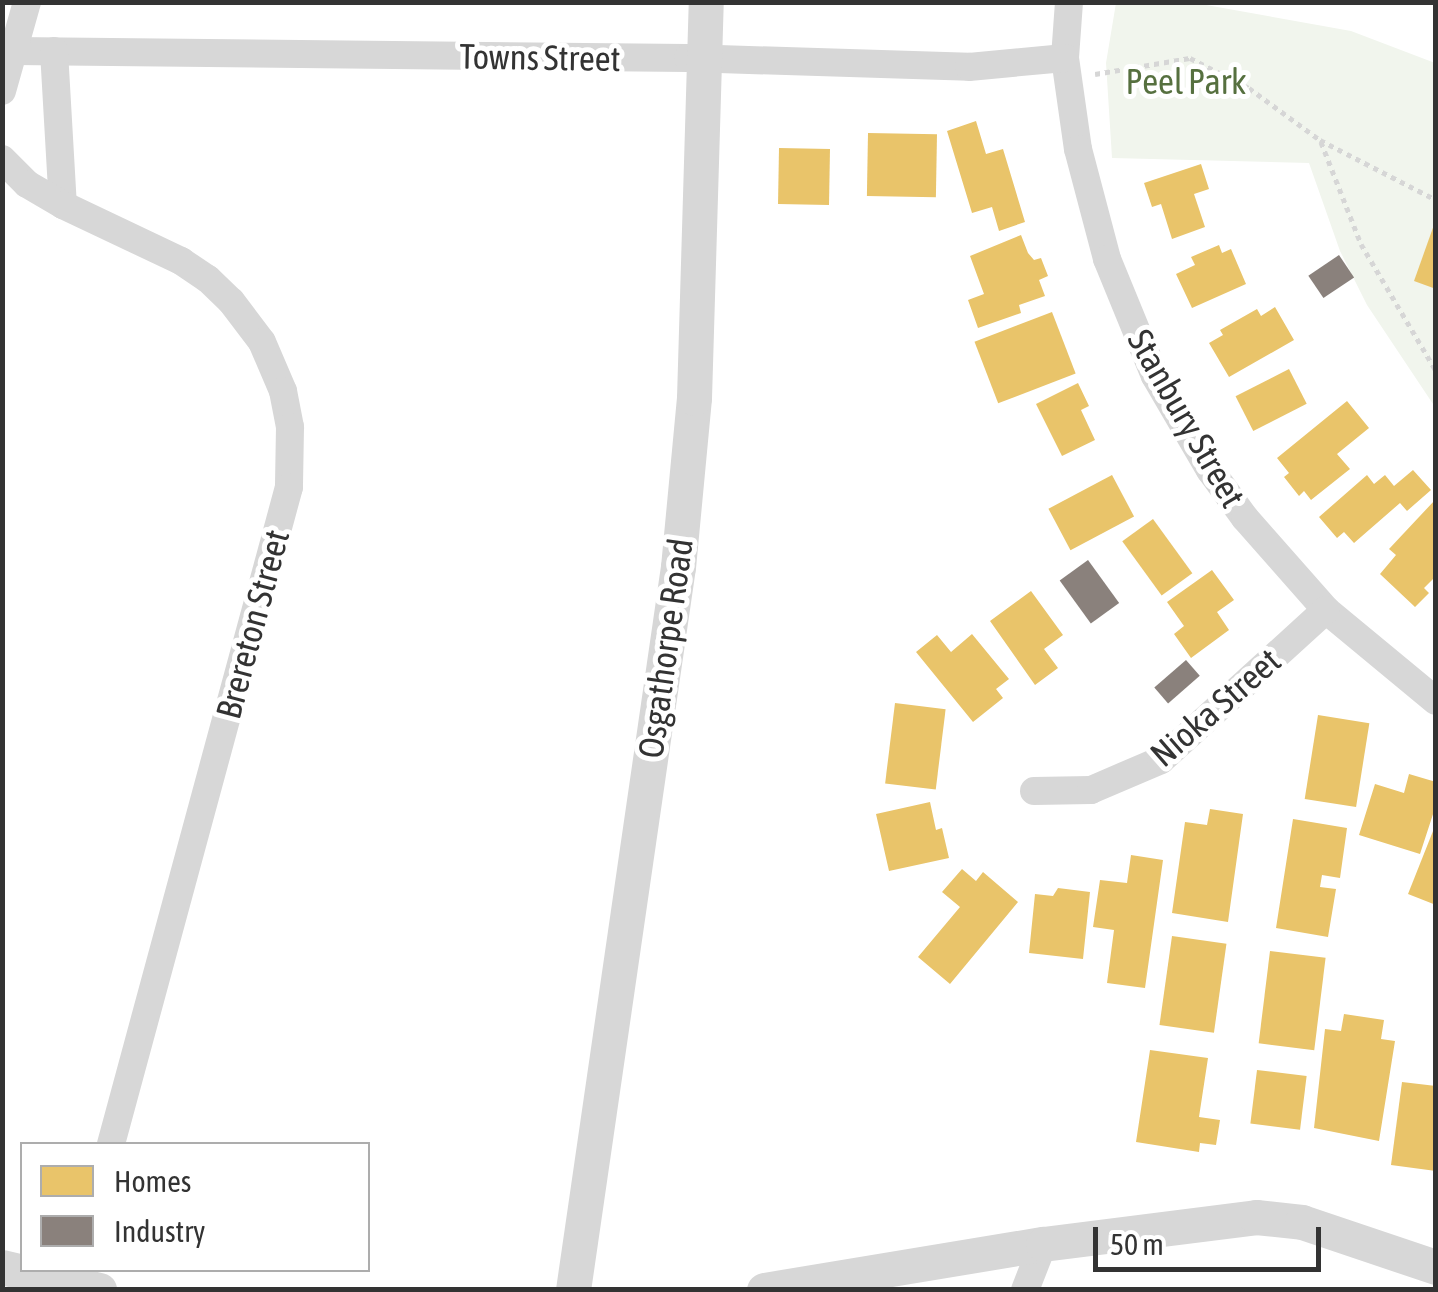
<!DOCTYPE html>
<style>
body{margin:0}
#map{position:relative;width:1438px;height:1292px;overflow:hidden;background:#fff;font-family:"Asap Condensed",sans-serif}
div>[style]{position:absolute}
.green>*{inset:0;background:#f1f5ed}
.homes>*{inset:0;background:#e9c46a;transform-origin:0 0}
.industry>*{inset:0;background:#8a817c;transform-origin:0 0}
.path>*{height:5px;margin-top:-2.5px;transform-origin:0;background:repeating-linear-gradient(90deg,#d6d6d6 0 5px,transparent 0 10px)}
.minor>*{height:28px;margin:-14px;padding:0 14px;transform-origin:14px;border-radius:14px;background:#d7d7d7}
.tertiary>*{height:35px;margin:-17.5px;padding:0 17.5px;transform-origin:17.5px;border-radius:17.5px;background:#d7d7d7}
span{translate:-50% -50%;white-space:nowrap;text-align:center;line-height:1.15;-webkit-text-stroke:10px #fff;paint-order:stroke}
.street-label{font-size:35px;color:#333}
.park-label{font-size:35px;color:#56703f}
.frame{position:absolute;inset:0;border:5px solid #333;pointer-events:none}
.legend{position:absolute;left:20px;top:1142px;width:350px;height:130px;box-sizing:border-box;background:#fff;border:2px solid #adadad;margin:0;padding:12px 18px;list-style:none;font-size:30px;color:#333}
.legend li{display:flex;align-items:center;gap:20px;height:50px}
.legend b{width:50px;border:2px solid #adadad}
.scale{position:absolute;left:1093px;top:1227px;width:228px;height:45px;box-sizing:border-box;border:5px solid #333;border-top:0;padding-left:12px;font-size:30px;line-height:35px;white-space:nowrap;color:#333;-webkit-text-stroke:8px #fff;paint-order:stroke}
</style>
<div id="map">
<div class="green">
<div style="clip-path:polygon(1116px 3px,1195px 3px,1351px 31px,1435px 63px,1435px 407px,1367px 305px,1340px 251px,1309px 163px,1112px 158px,1106px 63px)"></div>
</div>
<div class="homes">
<div style="clip-path:polygon(976px 121px,986px 154px,1003px 149px,1025px 222px,999px 231px,992px 207px,972px 213px,947px 131px)"></div>
<div style="left:868px;top:133px;width:69px;height:63px;rotate:1deg"></div>
<div style="left:779px;top:148px;width:51px;height:56px;rotate:1deg"></div>
<div style="clip-path:polygon(1201px 164px,1209px 189px,1194px 194px,1205px 227px,1172px 239px,1161px 204px,1152px 207px,1144px 183px)"></div>
<div style="clip-path:polygon(1435px 222px,1436px 222px,1436px 289px,1414px 281px)"></div>
<div style="clip-path:polygon(1021px 235px,1028px 253px,1034px 260px,1041px 258px,1048px 276px,1039px 280px,1045px 296px,1019px 305px,1021px 313px,978px 328px,968px 300px,984px 294px,970px 256px)"></div>
<div style="clip-path:polygon(1219px 245px,1222px 253px,1231px 249px,1246px 284px,1192px 308px,1176px 274px,1195px 265px,1191px 257px)"></div>
<div style="clip-path:polygon(1275px 307px,1294px 340px,1229px 377px,1209px 343px,1223px 335px,1220px 330px,1257px 309px,1261px 316px)"></div>
<div style="left:1052px;top:312px;width:66px;height:83px;rotate:69deg"></div>
<div style="left:1289px;top:369px;width:39px;height:60px;rotate:63deg"></div>
<div style="clip-path:polygon(1078px 383px,1089px 406px,1081px 410px,1095px 440px,1062px 456px,1036px 404px)"></div>
<div style="clip-path:polygon(1347px 401px,1369px 428px,1337px 454px,1350px 469px,1311px 500px,1304px 491px,1299px 496px,1284px 477px,1289px 473px,1277px 458px)"></div>
<div style="clip-path:polygon(1413px 470px,1431px 490px,1407px 511px,1400px 503px,1354px 543px,1344px 532px,1337px 538px,1319px 517px,1367px 475px,1374px 484px,1385px 475px,1394px 486px)"></div>
<div style="left:1112px;top:475px;width:47px;height:72px;rotate:62deg"></div>
<div style="clip-path:polygon(1434px 501px,1436px 576px,1424px 588px,1429px 593px,1415px 607px,1380px 574px,1396px 555px,1389px 549px)"></div>
<div style="left:1153px;top:519px;width:67px;height:38px;rotate:54deg"></div>
<div style="clip-path:polygon(1212px 570px,1234px 600px,1217px 612px,1229px 630px,1191px 658px,1174px 634px,1184px 626px,1167px 602px)"></div>
<div style="clip-path:polygon(1031px 591px,1063px 635px,1044px 649px,1058px 668px,1035px 685px,990px 621px)"></div>
<div style="clip-path:polygon(972px 634px,1009px 679px,996px 689px,1003px 698px,973px 722px,916px 652px,937px 635px,951px 652px)"></div>
<div style="left:895px;top:703px;width:51px;height:81px;rotate:7deg"></div>
<div style="left:1318px;top:715px;width:52px;height:85px;rotate:9deg"></div>
<div style="clip-path:polygon(1409px 774px,1436px 782px,1436px 805px,1420px 854px,1359px 835px,1375px 784px,1404px 793px)"></div>
<div style="clip-path:polygon(930px 802px,936px 830px,942px 828px,949px 858px,889px 871px,876px 814px)"></div>
<div style="clip-path:polygon(1210px 809px,1243px 814px,1228px 922px,1172px 913px,1185px 822px,1207px 825px)"></div>
<div style="clip-path:polygon(1293px 819px,1347px 828px,1340px 878px,1322px 875px,1320px 887px,1336px 889px,1328px 937px,1276px 928px)"></div>
<div style="clip-path:polygon(1435px 826px,1436px 827px,1436px 905px,1408px 894px)"></div>
<div style="clip-path:polygon(1131px 855px,1163px 860px,1145px 988px,1107px 983px,1114px 930px,1093px 927px,1100px 880px,1127px 883px)"></div>
<div style="clip-path:polygon(962px 869px,976px 881px,983px 872px,1018px 902px,950px 984px,918px 957px,960px 907px,942px 892px)"></div>
<div style="clip-path:polygon(1058px 888px,1090px 892px,1083px 959px,1029px 953px,1035px 894px,1053px 896px)"></div>
<div style="left:1172px;top:936px;width:55px;height:90px;rotate:8deg"></div>
<div style="left:1270px;top:951px;width:56px;height:93px;rotate:7deg"></div>
<div style="clip-path:polygon(1344px 1014px,1384px 1020px,1381px 1039px,1395px 1041px,1379px 1141px,1314px 1128px,1325px 1029px,1341px 1031px)"></div>
<div style="clip-path:polygon(1150px 1050px,1208px 1058px,1199px 1117px,1220px 1120px,1216px 1145px,1200px 1143px,1199px 1152px,1136px 1142px)"></div>
<div style="left:1257px;top:1070px;width:50px;height:54px;rotate:7deg"></div>
<div style="clip-path:polygon(1402px 1082px,1436px 1086px,1436px 1171px,1391px 1165px)"></div>
</div>
<div class="industry">
<div style="left:1339px;top:255px;width:27px;height:37px;rotate:56deg"></div>
<div style="left:1088px;top:560px;width:53px;height:35px;rotate:54deg"></div>
<div style="left:1186px;top:660px;width:21px;height:42px;rotate:49deg"></div>
</div>
<div class="path">
<div style="left:1095px;top:74px;width:96px;rotate:-9.6deg"></div>
<div style="left:1190px;top:58px;width:66px;rotate:27deg"></div>
<div style="left:1249px;top:88px;width:88px;rotate:36.2deg"></div>
<div style="left:1320px;top:140px;width:131px;rotate:27.3deg"></div>
<div style="left:1321px;top:142px;width:110px;rotate:68.6deg"></div>
<div style="left:1361px;top:244px;width:147px;rotate:59.4deg"></div>
</div>
<div class="minor">
<div style="left:1069px;top:2px;width:56px;rotate:94.1deg"></div>
<div style="left:1065px;top:58px;width:92px;rotate:81.9deg"></div>
<div style="left:1078px;top:149px;width:114px;rotate:75.2deg"></div>
<div style="left:1107px;top:259px;width:126px;rotate:67.7deg"></div>
<div style="left:1155px;top:376px;width:109px;rotate:59.7deg"></div>
<div style="left:1210px;top:470px;width:59px;rotate:53.9deg"></div>
<div style="left:1245px;top:518px;width:123px;rotate:48.6deg"></div>
<div style="left:1326px;top:610px;width:143px;rotate:39.6deg"></div>
<div style="left:15px;top:51px;width:673px;rotate:0.6deg"></div>
<div style="left:688px;top:58px;width:281px;rotate:1.8deg"></div>
<div style="left:969px;top:67px;width:96px;rotate:-5.4deg"></div>
<div style="left:54px;top:51px;width:154px;rotate:86.7deg"></div>
<div style="left:2px;top:91px;width:92px;rotate:-74.3deg"></div>
<div style="left:2px;top:159px;width:35px;rotate:45deg"></div>
<div style="left:27px;top:184px;width:42px;rotate:30.3deg"></div>
<div style="left:63px;top:205px;width:131px;rotate:25.4deg"></div>
<div style="left:181px;top:261px;width:32px;rotate:34deg"></div>
<div style="left:208px;top:279px;width:32px;rotate:44deg"></div>
<div style="left:231px;top:301px;width:51px;rotate:52.9deg"></div>
<div style="left:262px;top:342px;width:53px;rotate:66.8deg"></div>
<div style="left:283px;top:391px;width:37px;rotate:79deg"></div>
<div style="left:290px;top:427px;width:60px;rotate:91deg"></div>
<div style="left:289px;top:487px;width:681px;rotate:105.16deg"></div>
<div style="left:1034px;top:791px;width:57px;rotate:-1deg"></div>
<div style="left:1091px;top:790px;width:76px;rotate:-23.2deg"></div>
<div style="left:1161px;top:760px;width:223px;rotate:-42.3deg"></div>
<div style="left:1025px;top:1290px;width:49px;rotate:-68.6deg"></div>
</div>
<div class="tertiary">
<div style="left:2px;top:1267px;width:100px;rotate:13.3deg"></div>
<div style="left:573px;top:1290px;width:731px;rotate:-81.74deg"></div>
<div style="left:678px;top:567px;width:170px;rotate:-84.6deg"></div>
<div style="left:694px;top:398px;width:396px;rotate:-88.3deg"></div>
<div style="left:764px;top:1290px;width:283px;rotate:-9.4deg"></div>
<div style="left:1043px;top:1244px;width:215px;rotate:-7.2deg"></div>
<div style="left:1256px;top:1217px;width:46px;rotate:6.2deg"></div>
<div style="left:1302px;top:1222px;width:141px;rotate:18.6deg"></div>
</div>
<div class="street-label">
<span style="left:540px;top:57px;rotate:1deg">Towns Street</span>
<span style="left:1187px;top:418px;rotate:60deg">Stanbury Street</span>
<span style="left:252px;top:624px;rotate:-75deg">Brereton Street</span>
<span style="left:665px;top:648px;rotate:-82deg">Osgathorpe Road</span>
<span style="left:1215px;top:707px;rotate:-41deg">Nioka Street</span>
</div>
<div class="park-label">
<span style="left:1186px;top:81px">Peel Park</span>
</div>
<div class="frame"></div>
<ul class="legend">
<li><b style="height:28px;background:#e9c46a"></b>Homes</li>
<li><b style="height:28px;background:#8a817c"></b>Industry</li>
</ul>
<div class="scale">50 m</div>
</div>
